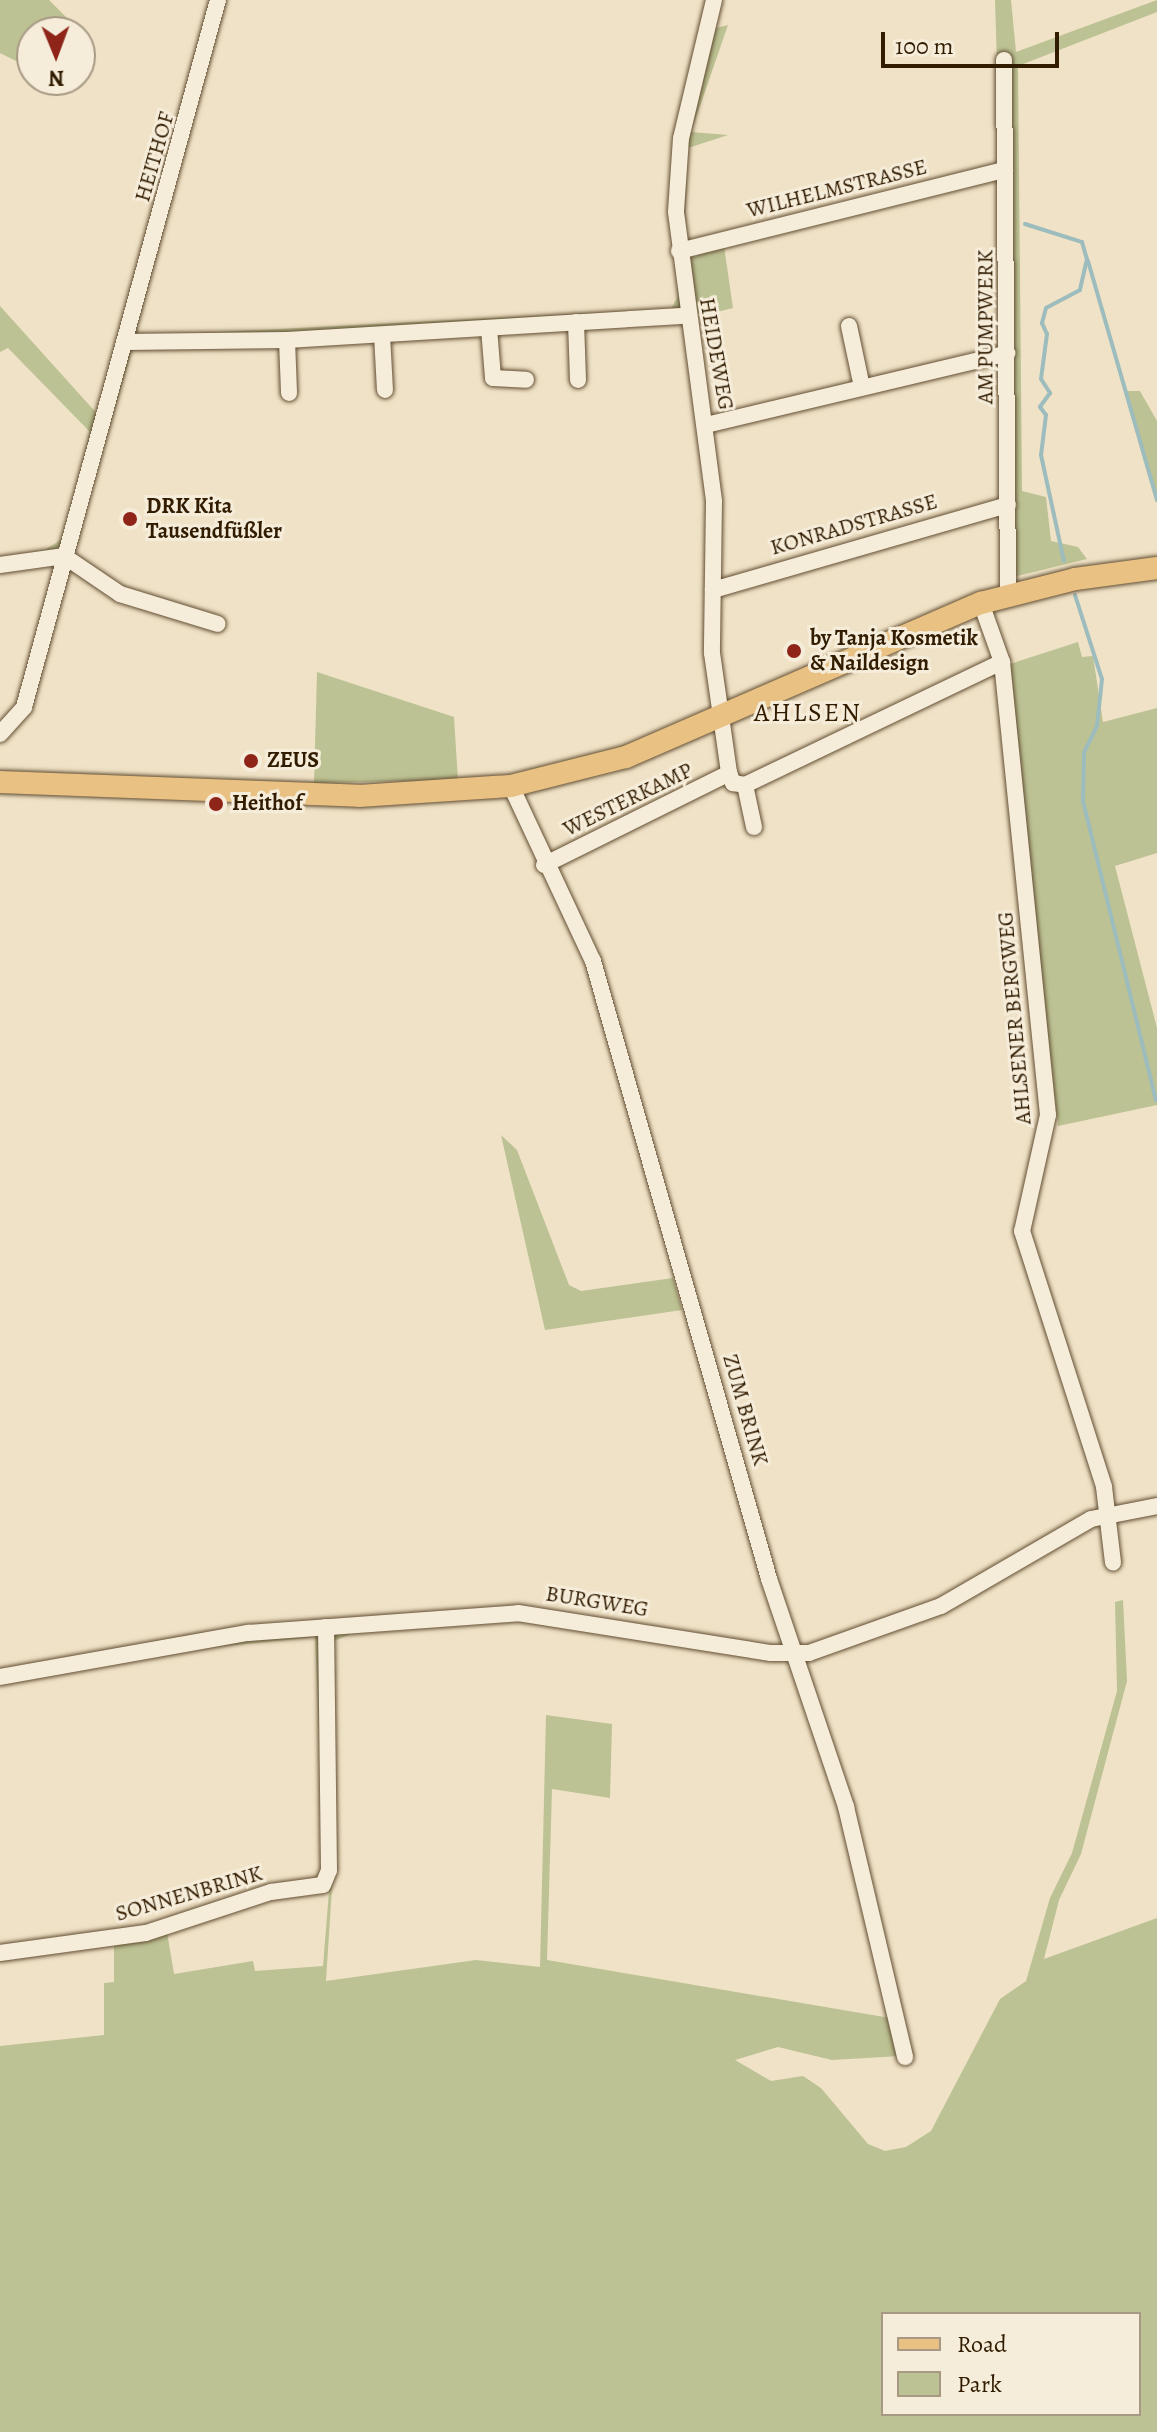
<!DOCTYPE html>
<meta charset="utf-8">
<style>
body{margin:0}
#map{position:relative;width:1157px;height:2432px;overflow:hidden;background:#f0e2c6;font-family:Alegreya,serif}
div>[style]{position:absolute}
.green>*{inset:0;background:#bcc293}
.stream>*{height:4px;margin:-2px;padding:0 2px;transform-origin:2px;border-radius:2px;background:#9dbcbd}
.roads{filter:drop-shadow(0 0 2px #624e32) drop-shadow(0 0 2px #624e32)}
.minor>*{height:16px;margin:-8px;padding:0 8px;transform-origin:8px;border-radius:8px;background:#f5ecda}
.major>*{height:22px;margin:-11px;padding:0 11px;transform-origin:11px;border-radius:11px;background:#e8c183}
.dots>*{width:22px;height:22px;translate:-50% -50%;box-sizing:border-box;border:4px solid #f5ecda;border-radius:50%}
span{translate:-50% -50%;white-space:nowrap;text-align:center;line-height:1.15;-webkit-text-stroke:6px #f5ecda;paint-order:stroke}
.street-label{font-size:22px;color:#321c00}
.poi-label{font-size:22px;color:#321c00;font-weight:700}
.left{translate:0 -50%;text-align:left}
.quarter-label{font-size:26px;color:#321c00;letter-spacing:2px}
.legend{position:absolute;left:881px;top:2312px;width:260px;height:104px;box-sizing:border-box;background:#f5ecda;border:2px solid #a79983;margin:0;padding:10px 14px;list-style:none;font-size:24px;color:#321c00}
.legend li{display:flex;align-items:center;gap:16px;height:40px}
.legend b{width:40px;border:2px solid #a79983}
.north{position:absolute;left:16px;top:16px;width:80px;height:80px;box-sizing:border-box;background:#f5ecda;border:2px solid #a79983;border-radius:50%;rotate:179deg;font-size:22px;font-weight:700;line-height:32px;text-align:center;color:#321c00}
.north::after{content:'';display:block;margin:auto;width:28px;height:36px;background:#8f2418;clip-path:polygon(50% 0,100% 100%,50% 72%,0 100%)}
.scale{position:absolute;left:881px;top:32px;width:178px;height:36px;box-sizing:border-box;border:4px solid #321c00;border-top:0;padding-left:10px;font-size:24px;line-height:28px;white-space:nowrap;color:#321c00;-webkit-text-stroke:6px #f5ecda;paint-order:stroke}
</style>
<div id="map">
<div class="green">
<div style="clip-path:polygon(0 0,49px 0,93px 44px,80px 64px,80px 32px,32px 32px,32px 69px,0 53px)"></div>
<div style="clip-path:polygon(224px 0,137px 328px,140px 336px,671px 309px,678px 296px,672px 179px,712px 29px,728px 25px,691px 132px,728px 135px,688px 148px,684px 250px,691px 318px,133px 347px,70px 562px,0 573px,0 558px,45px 550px,65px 537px,90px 432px,8px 348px,0 352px,0 306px,100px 417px)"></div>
<div style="clip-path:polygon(995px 0,1011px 0,1016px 52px,1157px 0,1157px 12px,1018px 66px,1022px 491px,1046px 497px,1051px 541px,1078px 547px,1087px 559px,1013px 577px)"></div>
<div style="clip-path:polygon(724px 246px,733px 308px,693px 318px,688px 259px)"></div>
<div style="clip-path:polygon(1126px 391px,1140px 391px,1157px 421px,1157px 495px)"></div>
<div style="clip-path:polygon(1078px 642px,1082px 657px,1093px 656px,1103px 722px,1157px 708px,1157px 853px,1115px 866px,1157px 1028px,1157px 1105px,1058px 1126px,1007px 665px)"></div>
<div style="clip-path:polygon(317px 672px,454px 717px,458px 780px,314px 783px)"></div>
<div style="clip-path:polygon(501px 1135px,517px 1150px,569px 1285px,581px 1291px,673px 1278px,682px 1310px,545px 1330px)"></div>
<div style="clip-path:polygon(evenodd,1123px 1600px,1127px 1681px,1081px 1854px,1059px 1900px,1044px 1959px,1157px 1918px,1157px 2432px,0 2432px,0 2046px,104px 2035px,104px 1983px,114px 1982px,114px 1946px,167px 1932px,174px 1974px,253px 1961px,255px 1971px,323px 1966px,329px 1891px,321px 1883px,112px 1935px,320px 1881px,325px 1868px,315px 1637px,0 1669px,198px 1633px,508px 1606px,591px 1616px,544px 1612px,351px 1634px,334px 1641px,332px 1888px,326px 1981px,476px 1960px,540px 1967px,546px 1715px,612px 1724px,610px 1798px,552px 1789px,547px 1960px,890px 2018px,900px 2056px,832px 2060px,778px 2047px,735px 2060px,771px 2081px,803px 2076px,821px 2088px,868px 2144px,885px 2151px,906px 2147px,931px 2131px,1000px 1999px,1026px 1981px,1050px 1898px,1072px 1853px,1117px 1691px,1115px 1602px,1123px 1600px,883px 2314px,1139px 2314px,1139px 2414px,883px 2414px,883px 2314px)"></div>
</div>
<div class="stream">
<div style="left:1025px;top:224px;width:60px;rotate:17.5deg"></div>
<div style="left:1082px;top:242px;width:18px;rotate:74deg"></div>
<div style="left:1087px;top:259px;width:32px;rotate:103deg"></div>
<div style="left:1080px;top:290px;width:38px;rotate:152deg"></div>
<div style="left:1046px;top:308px;width:16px;rotate:105deg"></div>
<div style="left:1042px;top:323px;width:12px;rotate:66deg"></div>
<div style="left:1047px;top:334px;width:45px;rotate:97.6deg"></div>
<div style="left:1041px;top:379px;width:17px;rotate:57deg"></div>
<div style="left:1050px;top:393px;width:17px;rotate:126deg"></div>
<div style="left:1040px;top:407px;width:10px;rotate:53deg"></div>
<div style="left:1046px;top:415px;width:40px;rotate:97.1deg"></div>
<div style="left:1041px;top:455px;width:108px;rotate:77.8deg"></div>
<div style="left:1088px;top:261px;width:249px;rotate:73.9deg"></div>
<div style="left:1075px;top:595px;width:88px;rotate:72.2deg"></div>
<div style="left:1102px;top:679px;width:47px;rotate:96.1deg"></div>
<div style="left:1097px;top:726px;width:30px;rotate:116deg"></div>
<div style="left:1084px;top:753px;width:48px;rotate:91.2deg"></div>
<div style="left:1083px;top:801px;width:308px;rotate:76.3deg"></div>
</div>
<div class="roads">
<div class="minor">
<div style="left:714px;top:0;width:142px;rotate:103.4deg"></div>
<div style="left:681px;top:138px;width:74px;rotate:93.9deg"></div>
<div style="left:676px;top:212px;width:291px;rotate:82.5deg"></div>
<div style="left:714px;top:501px;width:152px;rotate:90.8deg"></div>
<div style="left:712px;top:653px;width:121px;rotate:81.9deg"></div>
<div style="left:729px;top:773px;width:11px;rotate:68deg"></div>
<div style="left:733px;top:783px;width:12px;rotate:9deg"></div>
<div style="left:745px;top:785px;width:285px;rotate:-25.6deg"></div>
<div style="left:1004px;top:60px;width:534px;rotate:89.57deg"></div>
<div style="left:679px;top:251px;width:336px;rotate:-14deg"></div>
<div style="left:576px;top:322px;width:58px;rotate:88deg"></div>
<div style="left:849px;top:326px;width:62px;rotate:78deg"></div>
<div style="left:489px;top:328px;width:50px;rotate:85.4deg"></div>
<div style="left:493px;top:378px;width:33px;rotate:3deg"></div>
<div style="left:382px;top:335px;width:55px;rotate:86.9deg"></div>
<div style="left:287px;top:340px;width:53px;rotate:87.8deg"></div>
<div style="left:125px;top:342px;width:162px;rotate:-0.7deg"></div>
<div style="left:287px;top:340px;width:399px;rotate:-3.5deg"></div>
<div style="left:706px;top:425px;width:310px;rotate:-13.4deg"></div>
<div style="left:0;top:565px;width:65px;rotate:-8deg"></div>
<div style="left:64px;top:556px;width:68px;rotate:34.2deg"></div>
<div style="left:120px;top:594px;width:102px;rotate:17deg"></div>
<div style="left:713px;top:590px;width:307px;rotate:-16.1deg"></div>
<div style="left:981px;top:603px;width:63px;rotate:70.4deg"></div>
<div style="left:1002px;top:662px;width:455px;rotate:84.2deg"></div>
<div style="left:1048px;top:1115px;width:119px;rotate:102.6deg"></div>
<div style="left:1022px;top:1231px;width:269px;rotate:72.2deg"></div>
<div style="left:1104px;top:1487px;width:76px;rotate:83.2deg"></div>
<div style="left:0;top:734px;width:36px;rotate:-48deg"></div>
<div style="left:24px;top:707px;width:733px;rotate:-74.66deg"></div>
<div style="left:745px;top:785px;width:43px;rotate:77.9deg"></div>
<div style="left:511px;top:786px;width:193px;rotate:64.9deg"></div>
<div style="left:593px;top:961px;width:643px;rotate:74.1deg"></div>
<div style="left:769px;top:1579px;width:241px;rotate:71.3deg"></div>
<div style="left:846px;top:1807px;width:257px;rotate:76.7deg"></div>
<div style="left:544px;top:865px;width:207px;rotate:-26.4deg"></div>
<div style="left:0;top:1677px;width:252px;rotate:-10.1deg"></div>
<div style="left:248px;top:1633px;width:271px;rotate:-4.2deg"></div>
<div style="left:518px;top:1613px;width:256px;rotate:9deg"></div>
<div style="left:771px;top:1653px;width:38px"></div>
<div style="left:809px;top:1653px;width:140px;rotate:-19.6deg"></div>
<div style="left:941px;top:1606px;width:173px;rotate:-30.1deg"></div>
<div style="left:1091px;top:1519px;width:67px;rotate:-11.1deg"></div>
<div style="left:0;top:1953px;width:147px;rotate:-7.8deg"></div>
<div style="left:146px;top:1933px;width:132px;rotate:-18.2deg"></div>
<div style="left:271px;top:1892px;width:52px;rotate:-7.7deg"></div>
<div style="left:323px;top:1885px;width:16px;rotate:-68deg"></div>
<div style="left:329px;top:1870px;width:243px;rotate:-90.7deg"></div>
</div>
<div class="major">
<div style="left:0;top:782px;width:359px;rotate:2.2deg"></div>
<div style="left:359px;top:796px;width:152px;rotate:-3.8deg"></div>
<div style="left:511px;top:786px;width:119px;rotate:-14.2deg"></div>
<div style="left:626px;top:757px;width:387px;rotate:-23.5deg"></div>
<div style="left:981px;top:603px;width:97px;rotate:-14.3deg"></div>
<div style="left:1075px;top:579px;width:83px;rotate:-7.6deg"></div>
</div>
</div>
<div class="dots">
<div style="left:130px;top:519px;background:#8f2418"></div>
<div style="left:794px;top:651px;background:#8f2418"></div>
<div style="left:251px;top:761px;background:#8f2418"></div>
<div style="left:216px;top:804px;background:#8f2418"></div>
</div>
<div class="street-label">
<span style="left:155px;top:157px;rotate:-74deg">HEITHOF</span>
<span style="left:837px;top:189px;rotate:-14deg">WILHELMSTRASSE</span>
<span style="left:986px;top:327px;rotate:-90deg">AM PUMPWERK</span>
<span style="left:716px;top:354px;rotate:80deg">HEIDEWEG</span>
<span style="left:854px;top:525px;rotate:-16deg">KONRADSTRASSE</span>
<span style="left:628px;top:800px;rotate:-26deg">WESTERKAMP</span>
<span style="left:1015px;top:1018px;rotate:-95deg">AHLSENER BERGWEG</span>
<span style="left:745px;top:1410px;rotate:74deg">ZUM BRINK</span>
<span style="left:597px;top:1602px;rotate:9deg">BURGWEG</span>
<span style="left:189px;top:1894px;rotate:-16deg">SONNENBRINK</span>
</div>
<div class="poi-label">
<span class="left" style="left:146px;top:519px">DRK Kita<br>Tausendfüßler</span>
<span class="left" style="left:810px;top:651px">by Tanja Kosmetik<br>&amp; Naildesign</span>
<span class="left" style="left:267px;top:761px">ZEUS</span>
<span class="left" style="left:232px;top:804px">Heithof</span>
</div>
<div class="quarter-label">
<span style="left:808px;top:713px">AHLSEN</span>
</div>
<ul class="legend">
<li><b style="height:10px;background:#e8c183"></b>Road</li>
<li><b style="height:22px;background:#bcc293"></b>Park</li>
</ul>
<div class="north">N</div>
<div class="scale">100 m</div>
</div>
